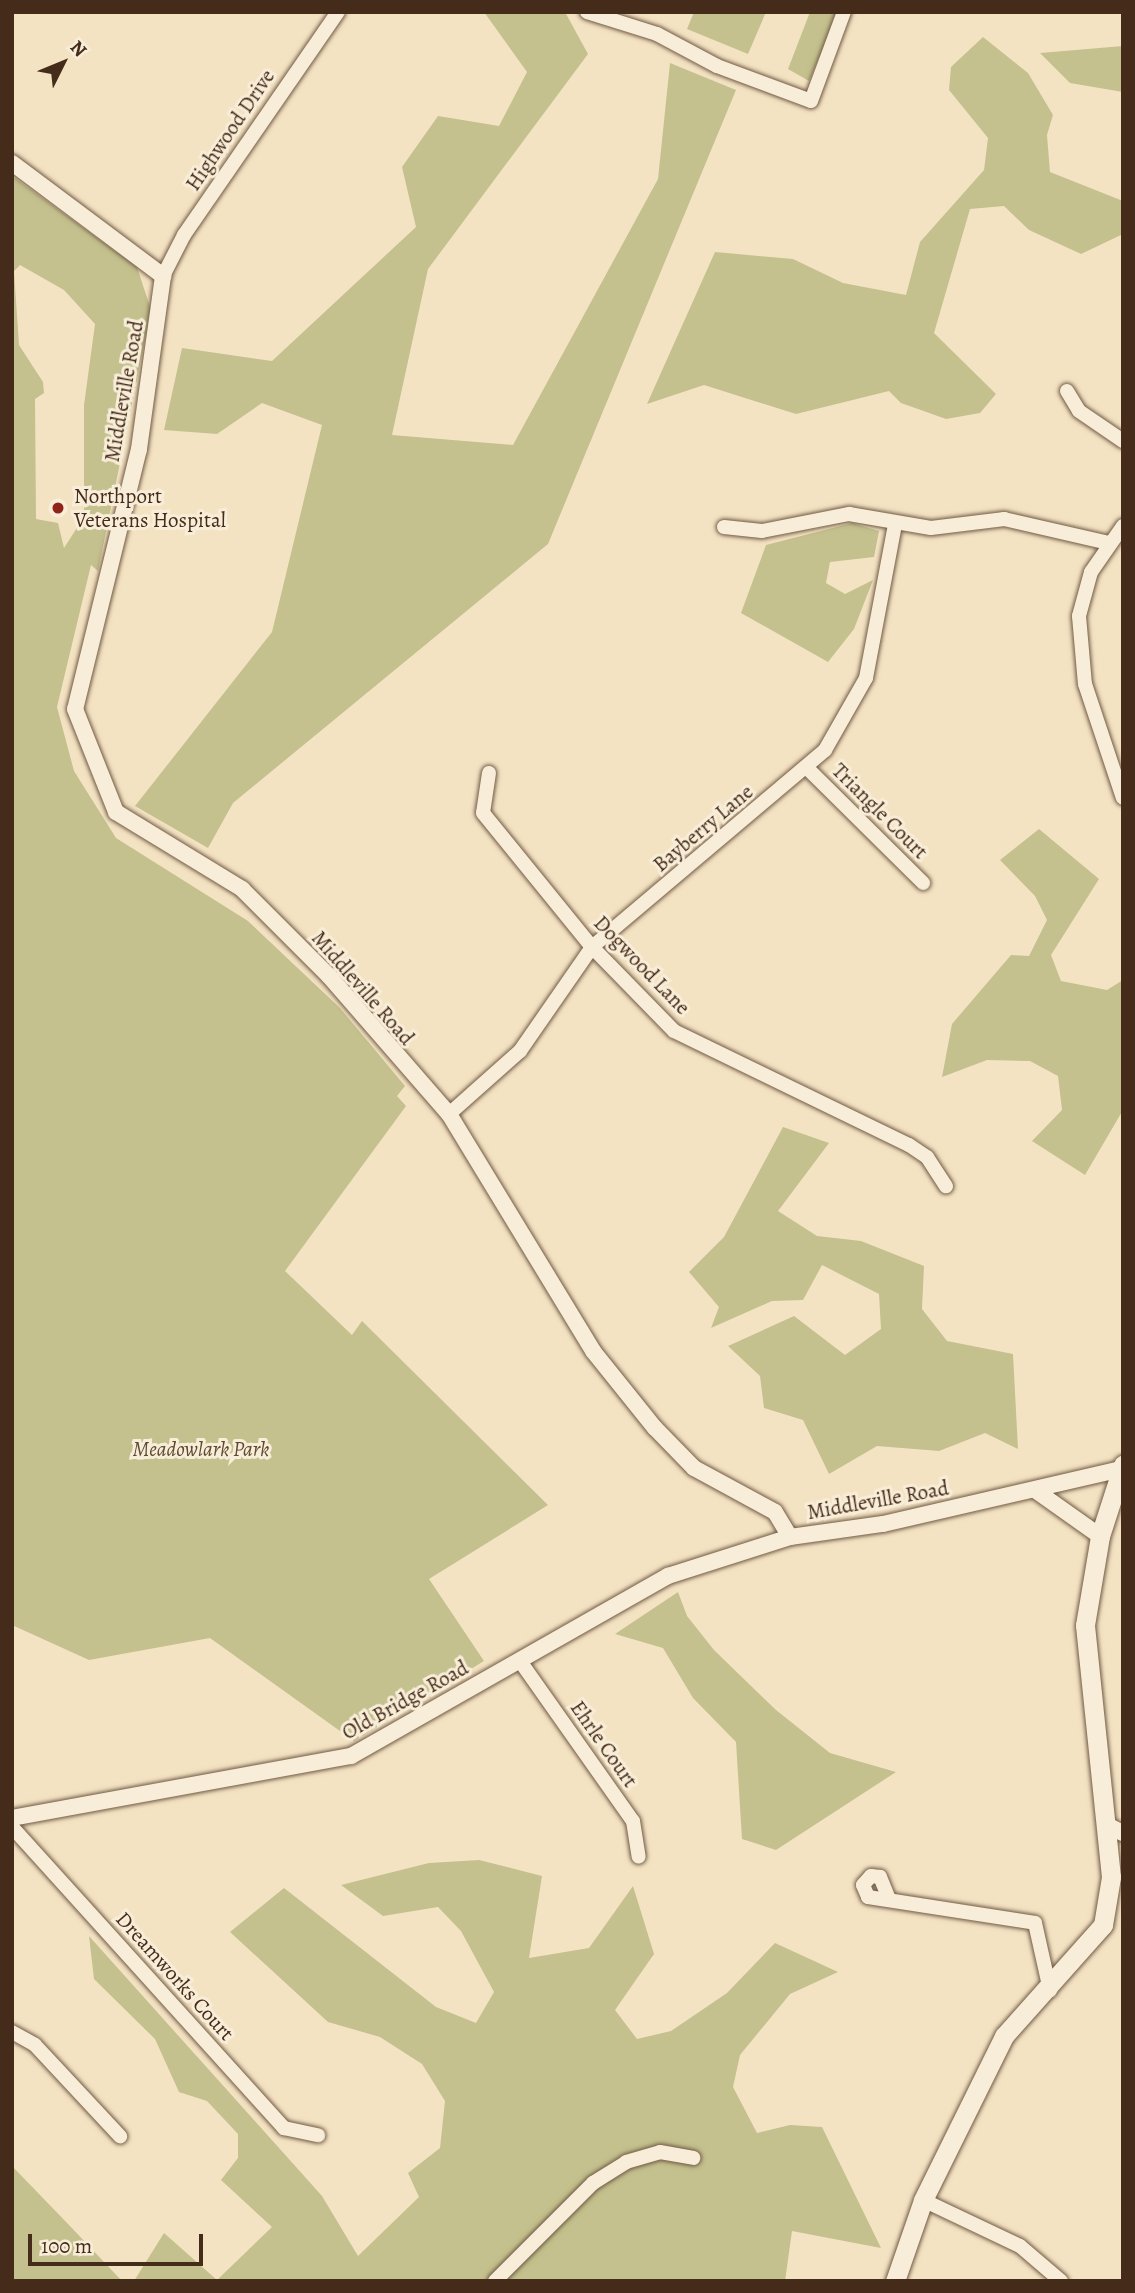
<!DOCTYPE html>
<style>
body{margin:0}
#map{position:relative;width:1135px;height:2293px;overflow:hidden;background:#f4e3c3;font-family:Alegreya,serif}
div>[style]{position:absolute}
.green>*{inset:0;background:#c4c18e}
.roads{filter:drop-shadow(0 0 2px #715a44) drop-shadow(0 0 2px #715a44)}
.minor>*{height:14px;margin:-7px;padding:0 7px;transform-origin:7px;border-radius:7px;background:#f8edd8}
.tertiary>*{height:16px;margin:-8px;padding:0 8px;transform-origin:8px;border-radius:8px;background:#f8edd8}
.secondary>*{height:19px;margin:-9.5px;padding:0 9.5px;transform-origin:9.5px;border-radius:9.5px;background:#f8edd8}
.dots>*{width:19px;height:19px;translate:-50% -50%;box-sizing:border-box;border:4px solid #f8edd8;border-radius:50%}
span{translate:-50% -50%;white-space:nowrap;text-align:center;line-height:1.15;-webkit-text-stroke:6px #f8edd8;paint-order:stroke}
.street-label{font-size:21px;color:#452c1a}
.poi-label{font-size:21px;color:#452c1a}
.left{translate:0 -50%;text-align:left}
.park-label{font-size:21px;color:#5e4a31;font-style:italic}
.frame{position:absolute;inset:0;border:14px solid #452c1a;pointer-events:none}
.north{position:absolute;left:28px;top:28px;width:70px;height:70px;-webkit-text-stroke:5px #f8edd8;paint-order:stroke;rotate:47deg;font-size:19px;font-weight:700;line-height:28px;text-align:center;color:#452c1a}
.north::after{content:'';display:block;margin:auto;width:24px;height:32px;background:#452c1a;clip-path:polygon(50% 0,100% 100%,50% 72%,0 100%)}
.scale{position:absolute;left:28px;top:2234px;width:175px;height:32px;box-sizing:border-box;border:4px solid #452c1a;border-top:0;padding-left:9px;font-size:21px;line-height:24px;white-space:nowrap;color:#452c1a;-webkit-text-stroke:5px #f8edd8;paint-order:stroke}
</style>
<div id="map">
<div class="green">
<div style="clip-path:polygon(484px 12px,565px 12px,588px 54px,428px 269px,392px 435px,513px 445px,658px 179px,670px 63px,736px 90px,548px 544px,233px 803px,208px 848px,135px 806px,272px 632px,322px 425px,262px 403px,217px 434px,164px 430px,182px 348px,272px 361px,416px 227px,402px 167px,438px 116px,499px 126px,527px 72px)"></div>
<div style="clip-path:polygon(694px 12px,766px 12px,748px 54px,687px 29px)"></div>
<div style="clip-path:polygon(810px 12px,839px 12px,809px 81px,788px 69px)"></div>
<div style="clip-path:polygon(983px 37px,1028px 73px,1053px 115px,1047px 135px,1050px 172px,1123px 201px,1123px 234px,1081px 254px,1029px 230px,1004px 206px,970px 209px,934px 333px,996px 394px,980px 413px,946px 419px,901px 403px,889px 391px,796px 414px,704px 385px,647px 404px,715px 252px,793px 259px,843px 283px,906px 295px,920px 242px,984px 170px,988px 138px,949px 90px,951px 67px)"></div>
<div style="clip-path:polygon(1123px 46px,1123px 92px,1070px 83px,1040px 53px)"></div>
<div style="clip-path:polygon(evenodd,12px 176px,137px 267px,151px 310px,98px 571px,91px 565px,57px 707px,74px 771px,116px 838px,248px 921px,340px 1008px,405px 1086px,397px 1096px,406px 1106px,285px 1271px,352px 1335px,362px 1321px,548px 1505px,429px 1579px,484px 1661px,354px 1741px,210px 1638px,89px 1660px,12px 1625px,12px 176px,20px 265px,64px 290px,95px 324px,84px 405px,84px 517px,64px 548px,58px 523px,36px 519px,35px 399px,44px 393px,43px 382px,19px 345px,14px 271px,20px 265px)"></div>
<div style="clip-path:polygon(852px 523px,879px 531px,874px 557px,830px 562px,826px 583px,845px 594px,873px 580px,854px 629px,828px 662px,741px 613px,766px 545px)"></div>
<div style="clip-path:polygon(1039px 829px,1099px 879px,1051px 955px,1061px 981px,1107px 990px,1123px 980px,1123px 1110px,1085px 1175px,1032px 1141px,1062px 1110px,1058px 1076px,1030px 1061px,987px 1060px,942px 1077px,952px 1024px,1011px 955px,1029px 956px,1047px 920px,1035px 896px,1000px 860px)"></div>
<div style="clip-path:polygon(783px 1127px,829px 1143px,778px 1211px,817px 1236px,861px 1241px,924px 1266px,922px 1309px,947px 1341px,1013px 1354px,1018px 1449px,985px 1433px,939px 1451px,877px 1446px,829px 1474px,803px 1420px,764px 1408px,760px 1376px,728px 1346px,794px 1316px,845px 1355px,881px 1329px,879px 1294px,822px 1265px,803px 1300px,772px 1301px,711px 1328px,719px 1307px,689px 1272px,724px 1237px)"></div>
<div style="clip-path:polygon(678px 1592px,687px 1616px,714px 1650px,776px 1710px,830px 1753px,896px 1772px,776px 1850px,742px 1839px,736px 1742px,693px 1698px,663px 1648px,615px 1634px)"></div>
<div style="clip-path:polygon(479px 1860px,542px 1876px,529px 1958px,589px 1948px,633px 1886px,654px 1954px,615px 2010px,637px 2039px,671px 2031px,727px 1993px,775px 1943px,838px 1972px,790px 1994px,740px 2055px,733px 2087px,757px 2133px,790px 2125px,822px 2127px,881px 2248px,792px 2231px,785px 2281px,134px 2281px,164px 2233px,217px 2280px,272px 2227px,221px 2180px,238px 2158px,238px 2134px,207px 2101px,179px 2092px,155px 2039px,94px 1979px,89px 1936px,322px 2196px,358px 2256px,419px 2197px,408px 2173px,440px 2148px,445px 2101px,422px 2064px,380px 2037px,328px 2022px,230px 1932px,284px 1888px,436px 2007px,476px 2023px,494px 1992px,461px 1931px,438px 1907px,383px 1916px,341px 1885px,429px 1863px)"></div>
<div style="clip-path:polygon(12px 2166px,69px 2225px,122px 2281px,12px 2281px)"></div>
</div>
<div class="roads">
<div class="minor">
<div style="left:587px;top:12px;width:73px;rotate:17.4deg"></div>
<div style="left:657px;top:34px;width:68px;rotate:28.1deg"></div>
<div style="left:717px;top:66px;width:100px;rotate:20.4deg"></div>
<div style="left:811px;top:101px;width:95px;rotate:-69.7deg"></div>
<div style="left:163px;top:276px;width:46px;rotate:-62.9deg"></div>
<div style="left:184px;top:235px;width:271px;rotate:-55.4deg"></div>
<div style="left:1067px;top:391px;width:23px;rotate:59deg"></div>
<div style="left:1079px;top:411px;width:53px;rotate:34.3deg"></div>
<div style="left:1123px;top:526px;width:56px;rotate:124.8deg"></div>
<div style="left:1091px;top:572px;width:46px;rotate:105.3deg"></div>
<div style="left:1079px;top:616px;width:68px;rotate:85deg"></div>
<div style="left:1085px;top:684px;width:120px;rotate:71.6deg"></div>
<div style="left:724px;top:527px;width:38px;rotate:6deg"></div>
<div style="left:762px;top:531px;width:89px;rotate:-11.1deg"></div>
<div style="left:849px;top:514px;width:83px;rotate:9.7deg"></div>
<div style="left:931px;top:528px;width:74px;rotate:-7deg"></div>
<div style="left:1004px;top:519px;width:108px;rotate:12.9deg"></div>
<div style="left:808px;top:769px;width:162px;rotate:44.7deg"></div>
<div style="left:489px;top:773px;width:40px;rotate:98.5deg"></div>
<div style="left:483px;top:813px;width:173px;rotate:50.9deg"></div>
<div style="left:592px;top:947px;width:117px;rotate:45.7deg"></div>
<div style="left:674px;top:1031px;width:261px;rotate:25.9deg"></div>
<div style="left:909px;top:1145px;width:22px;rotate:34deg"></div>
<div style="left:927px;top:1157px;width:35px;rotate:57deg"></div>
<div style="left:449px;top:1114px;width:95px;rotate:-41.6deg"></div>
<div style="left:520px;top:1051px;width:126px;rotate:-55.3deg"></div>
<div style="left:592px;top:947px;width:305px;rotate:-40.2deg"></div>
<div style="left:825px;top:750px;width:83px;rotate:-60.3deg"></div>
<div style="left:866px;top:678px;width:156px;rotate:-79.3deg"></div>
<div style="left:520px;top:1661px;width:196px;rotate:54.8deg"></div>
<div style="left:633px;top:1821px;width:36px;rotate:81deg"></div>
<div style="left:12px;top:1827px;width:406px;rotate:47.9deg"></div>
<div style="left:284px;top:2128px;width:35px;rotate:12deg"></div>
<div style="left:889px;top:1899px;width:24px;rotate:-112deg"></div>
<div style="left:880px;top:1877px;width:9px;rotate:-174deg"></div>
<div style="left:871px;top:1876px;width:12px;rotate:132deg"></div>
<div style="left:863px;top:1885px;width:13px;rotate:67deg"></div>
<div style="left:868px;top:1897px;width:169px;rotate:8.8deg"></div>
<div style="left:1035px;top:1923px;width:69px;rotate:77.4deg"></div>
<div style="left:12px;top:2032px;width:26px;rotate:29deg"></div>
<div style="left:35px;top:2045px;width:125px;rotate:47deg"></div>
<div style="left:923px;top:2200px;width:107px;rotate:25.4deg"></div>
<div style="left:1020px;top:2246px;width:54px;rotate:40.5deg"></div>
<div style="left:495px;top:2281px;width:139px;rotate:-45deg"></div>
<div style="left:593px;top:2183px;width:39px;rotate:-32deg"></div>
<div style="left:626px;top:2162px;width:35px;rotate:-16deg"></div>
<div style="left:660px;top:2152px;width:34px;rotate:10deg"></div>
</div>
<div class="tertiary">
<div style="left:12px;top:163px;width:189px;rotate:36.8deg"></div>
<div style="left:163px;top:276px;width:175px;rotate:97.9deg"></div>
<div style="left:139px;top:449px;width:268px;rotate:103.8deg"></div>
<div style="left:75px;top:709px;width:111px;rotate:68.3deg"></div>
<div style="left:116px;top:812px;width:148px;rotate:31.4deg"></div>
<div style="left:242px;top:889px;width:123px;rotate:45deg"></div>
<div style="left:329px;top:976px;width:183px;rotate:49deg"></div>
<div style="left:449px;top:1114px;width:277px;rotate:58.7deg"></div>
<div style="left:593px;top:1351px;width:99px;rotate:51.2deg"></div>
<div style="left:655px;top:1428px;width:56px;rotate:45.7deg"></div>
<div style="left:694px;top:1468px;width:92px;rotate:28.5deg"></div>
<div style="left:775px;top:1512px;width:29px;rotate:59deg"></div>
<div style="left:790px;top:1537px;width:94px;rotate:-8deg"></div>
<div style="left:883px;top:1524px;width:244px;rotate:-13deg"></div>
<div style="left:1035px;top:1490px;width:80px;rotate:35.3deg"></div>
<div style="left:12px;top:1818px;width:345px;rotate:-10.4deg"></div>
<div style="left:351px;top:1756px;width:365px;rotate:-29.6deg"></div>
<div style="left:668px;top:1576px;width:128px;rotate:-17.7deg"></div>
<div style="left:1107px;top:1825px;width:18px;rotate:27deg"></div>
</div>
<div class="secondary">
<div style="left:895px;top:2281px;width:86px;rotate:-70.9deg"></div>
<div style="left:923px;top:2200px;width:183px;rotate:-63.7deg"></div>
<div style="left:1004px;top:2036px;width:149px;rotate:-48.3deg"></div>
<div style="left:1103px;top:1925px;width:49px;rotate:-80.5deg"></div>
<div style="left:1111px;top:1877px;width:253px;rotate:-95.9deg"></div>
<div style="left:1085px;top:1625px;width:90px;rotate:-80.4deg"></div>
<div style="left:1100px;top:1536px;width:75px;rotate:-72.1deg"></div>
</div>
</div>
<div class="dots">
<div style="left:58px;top:508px;background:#8f2418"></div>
</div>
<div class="street-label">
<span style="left:230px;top:130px;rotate:-56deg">Highwood Drive</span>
<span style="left:124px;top:391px;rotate:-80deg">Middleville Road</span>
<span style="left:880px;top:811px;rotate:45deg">Triangle Court</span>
<span style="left:703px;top:828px;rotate:-40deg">Bayberry Lane</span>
<span style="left:642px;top:965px;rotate:46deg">Dogwood Lane</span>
<span style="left:363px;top:988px;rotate:49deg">Middleville Road</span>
<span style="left:878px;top:1500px;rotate:-10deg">Middleville Road</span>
<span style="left:405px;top:1700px;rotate:-29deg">Old Bridge Road</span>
<span style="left:604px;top:1744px;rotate:55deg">Ehrle Court</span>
<span style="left:175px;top:1976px;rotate:48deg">Dreamworks Court</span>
</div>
<div class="poi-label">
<span class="left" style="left:74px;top:508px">Northport<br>Veterans Hospital</span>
</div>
<div class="park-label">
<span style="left:201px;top:1449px">Meadowlark Park</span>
</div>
<div class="frame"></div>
<div class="north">N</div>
<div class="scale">100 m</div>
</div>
